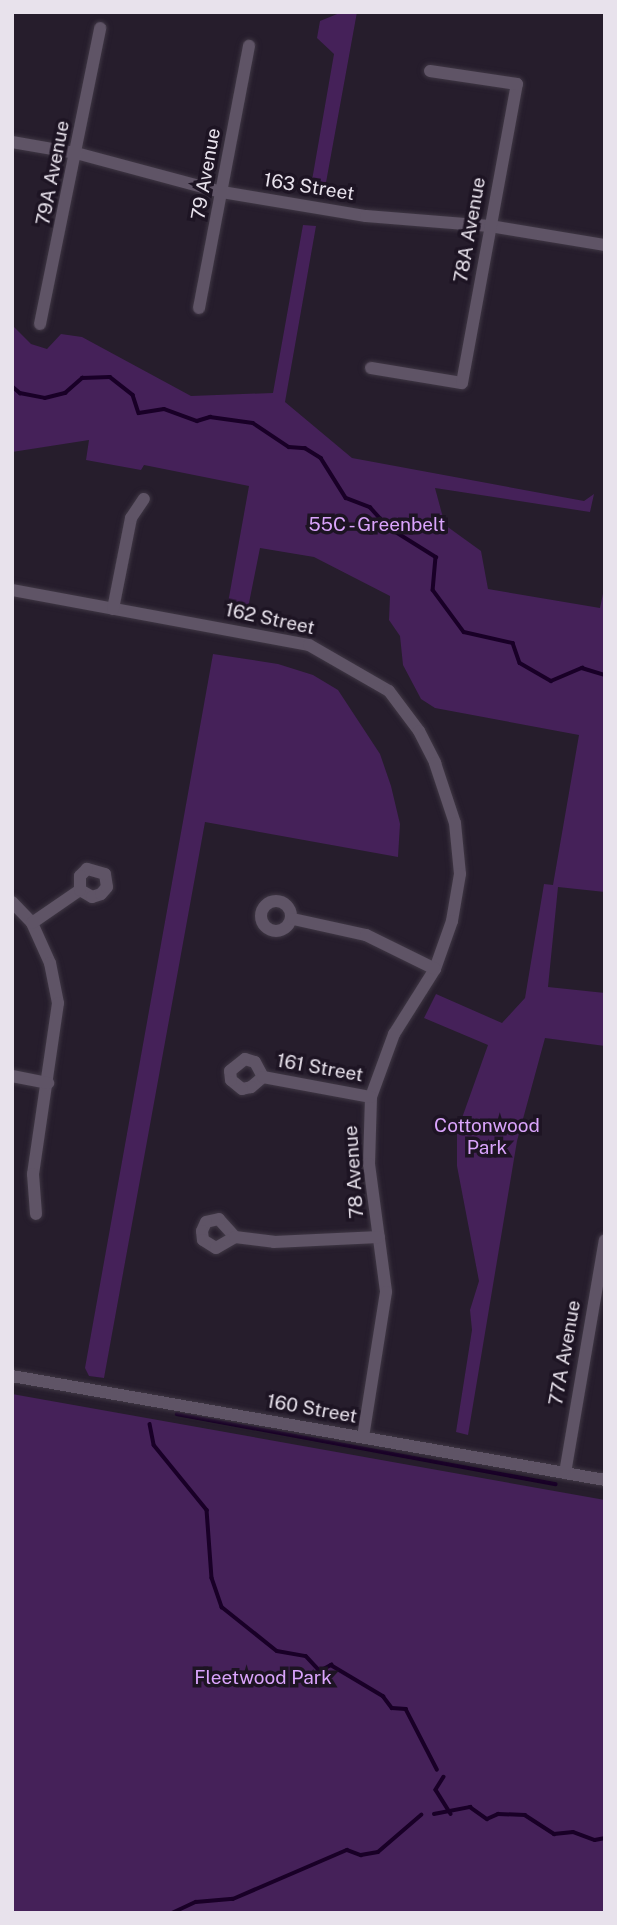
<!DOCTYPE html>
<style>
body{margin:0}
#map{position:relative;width:617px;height:1925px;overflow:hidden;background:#261d2c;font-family:"Public Sans",sans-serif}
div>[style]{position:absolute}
.green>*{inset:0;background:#452159}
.stream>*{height:3.5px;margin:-1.75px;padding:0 1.75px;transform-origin:1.75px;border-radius:1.75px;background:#190027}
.roads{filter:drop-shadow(0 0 2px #3f3744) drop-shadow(0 0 2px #3f3744)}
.street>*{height:12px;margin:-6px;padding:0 6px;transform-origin:6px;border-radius:6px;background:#5f5466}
.street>.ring{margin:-6px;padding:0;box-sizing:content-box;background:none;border:12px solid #5f5466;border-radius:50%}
span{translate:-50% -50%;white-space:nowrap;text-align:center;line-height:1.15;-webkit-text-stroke:7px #1d1423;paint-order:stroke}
.street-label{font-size:19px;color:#e8e2ec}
.park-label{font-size:19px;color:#daa4fc}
.frame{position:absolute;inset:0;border:14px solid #e8e2ec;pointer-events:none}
</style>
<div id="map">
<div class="green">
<div style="clip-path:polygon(342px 12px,357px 12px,325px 188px,311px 186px,334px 54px,317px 38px,320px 21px)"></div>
<div style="clip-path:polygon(303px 225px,316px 226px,285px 402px,352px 458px,584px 501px,594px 494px,590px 512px,435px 488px,445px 525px,481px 551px,488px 589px,600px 608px,605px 584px,605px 892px,558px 887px,548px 987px,605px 993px,605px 1046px,545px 1038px,517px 1141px,468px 1435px,456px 1432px,472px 1330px,470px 1310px,479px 1281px,457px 1166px,457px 1132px,488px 1045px,424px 1018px,436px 994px,502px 1023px,525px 998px,544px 884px,553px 885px,579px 735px,435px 708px,421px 699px,403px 665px,400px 636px,389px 620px,390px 596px,314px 557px,260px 548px,246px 618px,226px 614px,249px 486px,144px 465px,141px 470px,86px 460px,89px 440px,12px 452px,12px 325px,31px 344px,47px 349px,61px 334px,82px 337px,191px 396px,273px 393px)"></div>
<div style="clip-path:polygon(213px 654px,278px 664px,313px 675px,338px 690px,380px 754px,391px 786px,400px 824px,398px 857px,205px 822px,104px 1378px,89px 1376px,85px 1368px)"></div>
<div style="clip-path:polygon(12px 1394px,605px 1500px,605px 1913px,12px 1913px)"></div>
</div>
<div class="stream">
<div style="left:12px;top:386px;width:11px;rotate:41deg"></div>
<div style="left:20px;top:393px;width:25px;rotate:11deg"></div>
<div style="left:45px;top:398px;width:21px;rotate:-14deg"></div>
<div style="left:65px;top:393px;width:23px;rotate:-41deg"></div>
<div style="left:82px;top:378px;width:28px;rotate:-2deg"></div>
<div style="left:110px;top:377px;width:29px;rotate:38deg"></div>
<div style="left:133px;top:395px;width:19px;rotate:72deg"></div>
<div style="left:139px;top:413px;width:25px;rotate:-9deg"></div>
<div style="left:164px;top:409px;width:35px;rotate:20deg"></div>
<div style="left:197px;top:421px;width:14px;rotate:-17deg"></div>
<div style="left:210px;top:417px;width:43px;rotate:7.9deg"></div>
<div style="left:253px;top:423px;width:43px;rotate:33.7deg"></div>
<div style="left:289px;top:447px;width:16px;rotate:4deg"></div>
<div style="left:305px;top:448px;width:19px;rotate:32deg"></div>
<div style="left:321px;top:458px;width:47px;rotate:58deg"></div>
<div style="left:346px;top:498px;width:26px;rotate:21deg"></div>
<div style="left:370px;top:507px;width:27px;rotate:48deg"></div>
<div style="left:388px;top:527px;width:57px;rotate:32deg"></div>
<div style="left:436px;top:557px;width:33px;rotate:95deg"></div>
<div style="left:433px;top:590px;width:52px;rotate:53.6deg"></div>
<div style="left:464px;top:632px;width:50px;rotate:12.7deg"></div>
<div style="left:513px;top:643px;width:21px;rotate:71deg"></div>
<div style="left:520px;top:663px;width:36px;rotate:30deg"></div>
<div style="left:551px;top:681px;width:34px;rotate:-23deg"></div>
<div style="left:582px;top:668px;width:24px;rotate:17deg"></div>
<div style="left:177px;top:1414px;width:385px;rotate:10.5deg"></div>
<div style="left:150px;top:1424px;width:21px;rotate:79deg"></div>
<div style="left:154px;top:1445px;width:84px;rotate:50.8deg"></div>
<div style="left:207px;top:1510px;width:68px;rotate:85.8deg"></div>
<div style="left:212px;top:1578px;width:31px;rotate:71deg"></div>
<div style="left:222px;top:1607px;width:70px;rotate:38.7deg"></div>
<div style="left:277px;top:1651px;width:29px;rotate:10deg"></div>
<div style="left:306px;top:1656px;width:21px;rotate:47deg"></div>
<div style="left:320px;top:1671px;width:13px;rotate:-29deg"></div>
<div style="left:331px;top:1665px;width:61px;rotate:30.8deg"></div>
<div style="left:383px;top:1696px;width:15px;rotate:53deg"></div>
<div style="left:392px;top:1708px;width:14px;rotate:4deg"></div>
<div style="left:406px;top:1709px;width:68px;rotate:62.7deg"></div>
<div style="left:444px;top:1777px;width:15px;rotate:122deg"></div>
<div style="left:436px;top:1790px;width:28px;rotate:58deg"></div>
<div style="left:434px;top:1814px;width:37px;rotate:-11deg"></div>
<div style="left:470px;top:1807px;width:21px;rotate:35deg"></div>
<div style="left:487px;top:1819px;width:12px;rotate:-24deg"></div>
<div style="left:498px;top:1814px;width:27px;rotate:2deg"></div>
<div style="left:525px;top:1815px;width:35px;rotate:33deg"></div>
<div style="left:554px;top:1834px;width:19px;rotate:-6deg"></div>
<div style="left:573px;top:1832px;width:23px;rotate:20deg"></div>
<div style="left:595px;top:1840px;width:10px;rotate:-11deg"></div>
<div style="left:172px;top:1913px;width:26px;rotate:-25deg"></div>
<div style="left:196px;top:1902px;width:37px;rotate:-5deg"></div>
<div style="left:233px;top:1899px;width:124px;rotate:-23.3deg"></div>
<div style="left:347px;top:1850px;width:15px;rotate:20deg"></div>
<div style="left:361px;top:1855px;width:17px;rotate:-10deg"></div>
<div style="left:378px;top:1852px;width:57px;rotate:-40.7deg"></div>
</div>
<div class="roads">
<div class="street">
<div style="left:12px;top:142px;width:65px;rotate:9.8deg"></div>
<div style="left:76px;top:153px;width:151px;rotate:15deg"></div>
<div style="left:222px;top:192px;width:146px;rotate:9.5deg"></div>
<div style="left:366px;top:216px;width:124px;rotate:4.6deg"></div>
<div style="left:490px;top:226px;width:117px;rotate:9.4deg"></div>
<div style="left:199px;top:308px;width:267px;rotate:-79.2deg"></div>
<div style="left:40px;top:324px;width:302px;rotate:-78.5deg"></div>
<div style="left:371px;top:368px;width:92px;rotate:9.4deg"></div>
<div style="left:462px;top:383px;width:304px;rotate:-79.6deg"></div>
<div style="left:517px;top:84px;width:88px;rotate:-171.5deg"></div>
<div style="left:12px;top:590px;width:302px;rotate:10.5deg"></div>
<div style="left:309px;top:645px;width:92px;rotate:29.9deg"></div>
<div style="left:389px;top:691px;width:50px;rotate:53.1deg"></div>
<div style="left:419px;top:731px;width:36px;rotate:63deg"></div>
<div style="left:435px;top:763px;width:63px;rotate:71.6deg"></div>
<div style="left:455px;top:823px;width:51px;rotate:84.4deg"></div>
<div style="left:460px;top:874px;width:48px;rotate:99.7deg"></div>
<div style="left:452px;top:921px;width:51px;rotate:109.5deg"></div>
<div style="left:435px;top:969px;width:77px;rotate:122.2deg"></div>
<div style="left:394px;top:1034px;width:67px;rotate:110.1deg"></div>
<div style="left:371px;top:1097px;width:67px;rotate:91.7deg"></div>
<div style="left:369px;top:1164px;width:129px;rotate:82.4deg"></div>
<div style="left:386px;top:1292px;width:147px;rotate:99deg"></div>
<div style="left:113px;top:609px;width:93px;rotate:-78.8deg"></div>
<div style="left:131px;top:518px;width:23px;rotate:-56deg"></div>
<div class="ring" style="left:261px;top:901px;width:18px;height:18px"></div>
<div style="left:12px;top:902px;width:29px;rotate:46deg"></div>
<div style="left:32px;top:923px;width:44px;rotate:65.8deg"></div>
<div style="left:50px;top:963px;width:41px;rotate:78.7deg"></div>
<div style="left:58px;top:1003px;width:173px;rotate:98.3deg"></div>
<div style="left:33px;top:1174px;width:40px;rotate:85.7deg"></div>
<div style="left:293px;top:919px;width:75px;rotate:12.4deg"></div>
<div style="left:366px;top:935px;width:77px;rotate:26.2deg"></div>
<div style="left:32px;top:923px;width:58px;rotate:-34.5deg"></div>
<div style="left:80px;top:890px;width:14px;rotate:30deg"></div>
<div style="left:92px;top:897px;width:9px;rotate:-18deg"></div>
<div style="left:101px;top:894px;width:9px;rotate:-49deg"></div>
<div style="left:107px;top:887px;width:13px;rotate:-99deg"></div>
<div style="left:105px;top:874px;width:19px;rotate:-164deg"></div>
<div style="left:87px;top:869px;width:10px;rotate:135deg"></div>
<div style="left:80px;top:876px;width:14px;rotate:90deg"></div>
<div style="left:12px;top:1076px;width:37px;rotate:11deg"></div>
<div style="left:263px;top:1077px;width:16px;rotate:140deg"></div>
<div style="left:251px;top:1087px;width:9px;rotate:167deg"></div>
<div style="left:242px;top:1089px;width:14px;rotate:-141deg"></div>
<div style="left:231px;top:1080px;width:9px;rotate:-96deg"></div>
<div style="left:230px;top:1071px;width:19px;rotate:-39deg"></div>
<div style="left:245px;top:1059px;width:10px;rotate:17deg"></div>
<div style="left:255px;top:1062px;width:17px;rotate:62deg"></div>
<div style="left:263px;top:1077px;width:110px;rotate:10.5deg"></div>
<div style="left:235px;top:1237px;width:24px;rotate:-132deg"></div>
<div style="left:219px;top:1219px;width:13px;rotate:167deg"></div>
<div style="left:206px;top:1222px;width:10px;rotate:114deg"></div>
<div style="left:202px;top:1231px;width:9px;rotate:84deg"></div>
<div style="left:203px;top:1240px;width:15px;rotate:32deg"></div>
<div style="left:216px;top:1248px;width:22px;rotate:-30deg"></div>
<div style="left:235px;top:1237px;width:39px;rotate:7deg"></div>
<div style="left:274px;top:1242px;width:105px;rotate:-2.7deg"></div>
<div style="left:12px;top:1376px;width:602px;rotate:9.95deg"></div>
<div style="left:565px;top:1473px;width:236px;rotate:-80.3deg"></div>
</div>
</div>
<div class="street-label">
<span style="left:53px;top:173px;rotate:-79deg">79A Avenue</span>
<span style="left:206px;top:174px;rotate:-80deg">79 Avenue</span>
<span style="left:309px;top:187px;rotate:9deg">163 Street</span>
<span style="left:470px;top:230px;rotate:-80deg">78A Avenue</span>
<span style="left:270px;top:619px;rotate:12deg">162 Street</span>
<span style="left:320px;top:1068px;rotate:10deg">161 Street</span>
<span style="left:354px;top:1172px;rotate:-94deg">78 Avenue</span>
<span style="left:565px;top:1353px;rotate:-80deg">77A Avenue</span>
<span style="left:312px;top:1409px;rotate:10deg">160 Street</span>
</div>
<div class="park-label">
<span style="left:377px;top:525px">55C - Greenbelt</span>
<span style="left:487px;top:1137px">Cottonwood<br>Park</span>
<span style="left:263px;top:1678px">Fleetwood Park</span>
</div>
<div class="frame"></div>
</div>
